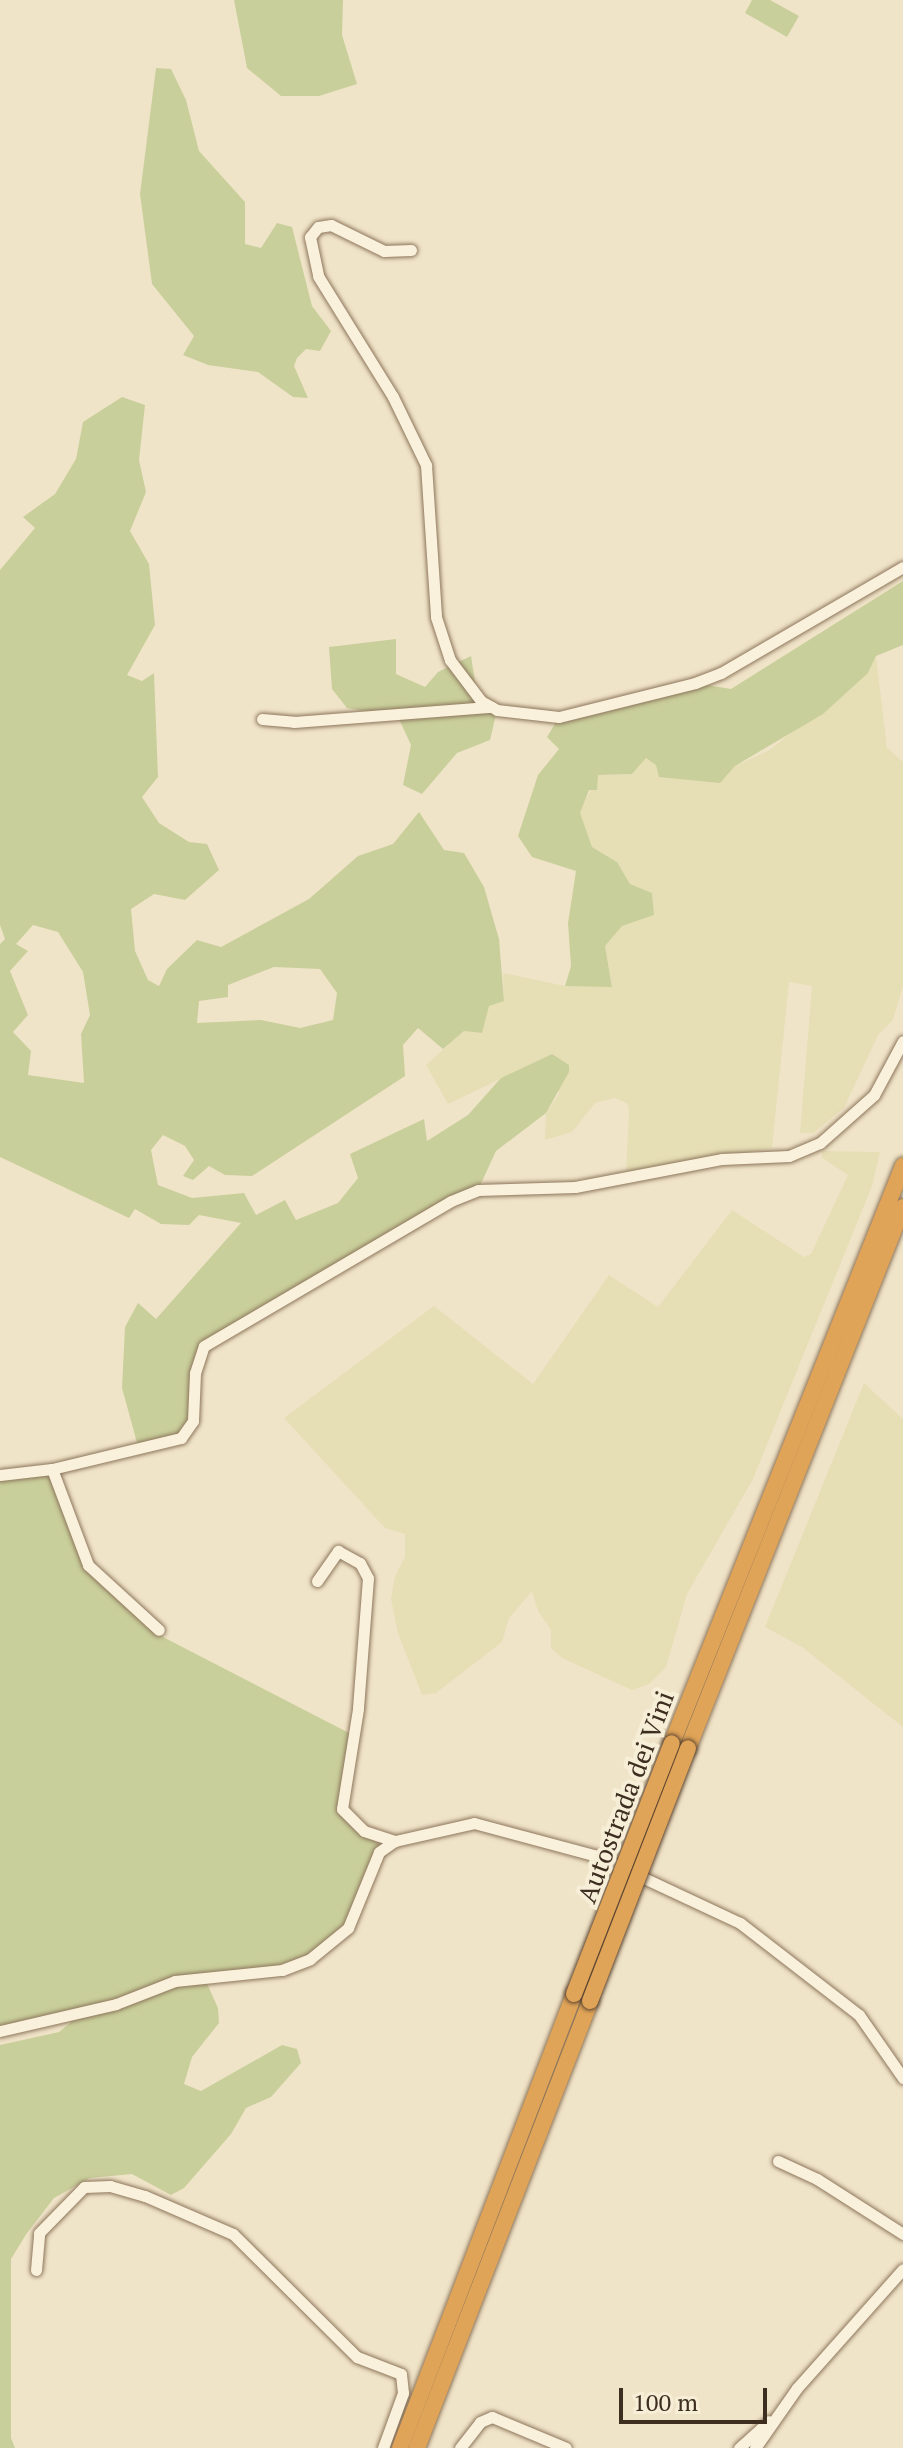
<!DOCTYPE html>
<style>
body{margin:0}
#map{position:relative;width:903px;height:2448px;overflow:hidden;background:#f0e4c8;font-family:"PT Serif",serif}
div>[style]{position:absolute}
.farmland>*{inset:0;background:#e6deb5}
.green>*{inset:0;background:#c9cf9b}
.roads{filter:drop-shadow(0 0 2px #8d765c) drop-shadow(0 0 2px #8d765c)}
.minor>*{height:11px;margin:-5.5px;padding:0 5.5px;transform-origin:5.5px;border-radius:5.5px;background:#faf1dc}
.highway>*{height:16px;margin:-8px;padding:0 8px;transform-origin:8px;border-radius:8px;background:#e0a458}
.bridges{filter:drop-shadow(0 0 2px #5b4430) drop-shadow(0 0 2px #5b4430)}
.highway-bridge>*{height:16px;margin:-8px;padding:0 8px;transform-origin:8px;border-radius:8px;background:#e0a458}
span{translate:-50% -50%;white-space:nowrap;text-align:center;line-height:1.15;-webkit-text-stroke:8px #f7eed8;paint-order:stroke}
.street-label{font-size:26px;color:#3d2e20}
.scale{position:absolute;left:619px;top:2388px;width:148px;height:36px;box-sizing:border-box;border:4px solid #3d2e20;border-top:0;padding-left:10px;font-size:24px;line-height:28px;white-space:nowrap;color:#3d2e20;-webkit-text-stroke:6px #f7eed8;paint-order:stroke}
</style>
<div id="map">
<div class="farmland">
<div style="clip-path:polygon(876px 656px,887px 748px,903px 762px,903px 986px,893px 1020px,878px 1035px,844px 1108px,813px 1133px,800px 1133px,812px 986px,789px 982px,772px 1148px,626px 1174px,629px 1112px,628px 1104px,615px 1098px,595px 1103px,572px 1132px,545px 1140px,546px 1113px,559px 1094px,552px 1054px,448px 1104px,426px 1065px,464px 1031px,482px 1033px,488px 1006px,504px 1000px,503px 973px,565px 986px,612px 986px,605px 946px,622px 926px,654px 915px,652px 893px,630px 884px,617px 862px,592px 847px,579px 813px,598px 775px,632px 774px,646px 758px,720px 782px,735px 766px,768px 751px,868px 673px)"></div>
<div style="clip-path:polygon(822px 1151px,880px 1152px,872px 1186px,753px 1479px,687px 1594px,666px 1667px,649px 1684px,632px 1690px,562px 1658px,551px 1648px,551px 1630px,538px 1611px,532px 1591px,509px 1618px,502px 1642px,436px 1693px,422px 1695px,398px 1633px,391px 1599px,395px 1576px,405px 1557px,405px 1534px,385px 1528px,284px 1418px,434px 1306px,533px 1384px,609px 1275px,658px 1307px,732px 1210px,804px 1257px,811px 1254px,848px 1175px,822px 1158px)"></div>
<div style="clip-path:polygon(864px 1383px,903px 1419px,903px 1727px,802px 1647px,765px 1627px)"></div>
</div>
<div class="green">
<div style="clip-path:polygon(234px 0,343px 0,342px 35px,357px 84px,319px 96px,281px 96px,247px 68px)"></div>
<div style="clip-path:polygon(752px 0,770px 0,799px 16px,787px 37px,745px 13px)"></div>
<div style="clip-path:polygon(156px 68px,171px 69px,186px 100px,199px 151px,245px 202px,245px 244px,261px 248px,277px 223px,292px 227px,312px 306px,331px 331px,320px 351px,306px 349px,297px 358px,294px 366px,308px 398px,293px 397px,258px 372px,208px 365px,183px 355px,194px 336px,152px 284px,140px 194px)"></div>
<div style="clip-path:polygon(evenodd,122px 397px,145px 405px,139px 460px,146px 492px,130px 531px,149px 564px,155px 625px,127px 675px,142px 681px,154px 673px,158px 777px,142px 797px,159px 823px,189px 842px,207px 844px,219px 870px,185px 900px,154px 894px,131px 909px,135px 951px,148px 980px,159px 986px,167px 969px,197px 940px,221px 947px,309px 899px,358px 856px,393px 844px,419px 812px,444px 850px,464px 853px,484px 887px,499px 939px,504px 1001px,489px 1006px,482px 1033px,464px 1031px,443px 1049px,418px 1028px,403px 1045px,405px 1076px,252px 1176px,225px 1175px,209px 1166px,193px 1180px,183px 1176px,194px 1160px,185px 1146px,163px 1135px,151px 1150px,158px 1185px,192px 1198px,244px 1193px,256px 1215px,285px 1200px,296px 1220px,338px 1203px,358px 1178px,350px 1154px,424px 1119px,427px 1141px,468px 1115px,501px 1078px,552px 1054px,569px 1065px,569px 1072px,546px 1113px,496px 1151px,478px 1190px,204px 1345px,193px 1421px,181px 1438px,139px 1450px,122px 1388px,125px 1327px,138px 1303px,156px 1319px,241px 1223px,199px 1215px,189px 1225px,161px 1224px,135px 1209px,129px 1218px,0 1157px,0 944px,5px 939px,0 925px,0 570px,35px 528px,23px 517px,55px 494px,76px 459px,83px 422px,122px 397px,33px 925px,58px 932px,83px 972px,90px 1015px,81px 1034px,84px 1083px,28px 1075px,31px 1051px,13px 1032px,28px 1015px,10px 971px,28px 951px,16px 944px,33px 925px,122px 397px,274px 967px,320px 969px,337px 993px,333px 1020px,300px 1028px,261px 1020px,197px 1023px,199px 1001px,228px 997px,228px 985px,274px 967px)"></div>
<div style="clip-path:polygon(903px 581px,903px 645px,876px 656px,868px 673px,823px 714px,735px 766px,720px 783px,659px 777px,656px 765px,646px 758px,632px 774px,598px 775px,597px 790px,589px 790px,580px 813px,592px 847px,617px 862px,630px 884px,652px 893px,654px 915px,622px 926px,605px 946px,612px 987px,565px 986px,571px 966px,568px 923px,576px 871px,532px 857px,518px 836px,538px 775px,559px 749px,547px 737px,559px 717px,695px 683px,731px 689px)"></div>
<div style="clip-path:polygon(396px 639px,396px 674px,425px 687px,438px 672px,471px 656px,478px 700px,497px 710px,490px 740px,457px 753px,422px 794px,403px 785px,411px 745px,398px 717px,347px 708px,332px 689px,329px 647px)"></div>
<div style="clip-path:polygon(52px 1469px,89px 1565px,163px 1637px,351px 1734px,339px 1810px,355px 1831px,378px 1843px,379px 1852px,348px 1928px,310px 1959px,205px 1979px,218px 2008px,219px 2023px,192px 2057px,184px 2084px,201px 2091px,282px 2045px,297px 2049px,301px 2063px,271px 2097px,246px 2108px,231px 2134px,184px 2188px,171px 2195px,132px 2174px,90px 2178px,54px 2198px,27px 2233px,11px 2259px,11px 2438px,15px 2448px,0 2448px,0 2045px,59px 2032px,71px 2022px,71px 2016px,0 2031px,0 1475px)"></div>
</div>
<div class="roads">
<div class="minor">
<div style="left:411px;top:250px;width:27px;rotate:178deg"></div>
<div style="left:384px;top:251px;width:59px;rotate:-153.9deg"></div>
<div style="left:331px;top:225px;width:13px;rotate:171deg"></div>
<div style="left:318px;top:227px;width:13px;rotate:129deg"></div>
<div style="left:310px;top:237px;width:40px;rotate:78deg"></div>
<div style="left:318px;top:276px;width:142px;rotate:58.2deg"></div>
<div style="left:393px;top:397px;width:76px;rotate:64.1deg"></div>
<div style="left:426px;top:465px;width:152px;rotate:86.2deg"></div>
<div style="left:436px;top:617px;width:45px;rotate:72deg"></div>
<div style="left:450px;top:660px;width:51px;rotate:52.9deg"></div>
<div style="left:481px;top:701px;width:18px;rotate:29deg"></div>
<div style="left:497px;top:710px;width:62px;rotate:6.4deg"></div>
<div style="left:559px;top:717px;width:140px;rotate:-14deg"></div>
<div style="left:695px;top:683px;width:28px;rotate:-21deg"></div>
<div style="left:721px;top:673px;width:211px;rotate:-30.2deg"></div>
<div style="left:262px;top:719px;width:32px;rotate:5deg"></div>
<div style="left:294px;top:722px;width:198px;rotate:-4.4deg"></div>
<div style="left:52px;top:1469px;width:103px;rotate:69.4deg"></div>
<div style="left:88px;top:1565px;width:96px;rotate:42.5deg"></div>
<div style="left:0;top:1475px;width:52px;rotate:-6.6deg"></div>
<div style="left:52px;top:1469px;width:133px;rotate:-13.5deg"></div>
<div style="left:181px;top:1438px;width:21px;rotate:-55deg"></div>
<div style="left:193px;top:1421px;width:48px;rotate:-87.6deg"></div>
<div style="left:195px;top:1373px;width:28px;rotate:-72deg"></div>
<div style="left:204px;top:1346px;width:286px;rotate:-30.4deg"></div>
<div style="left:451px;top:1201px;width:29px;rotate:-22deg"></div>
<div style="left:478px;top:1190px;width:97px;rotate:-1.8deg"></div>
<div style="left:575px;top:1187px;width:150px;rotate:-10.8deg"></div>
<div style="left:722px;top:1159px;width:67px;rotate:-2.6deg"></div>
<div style="left:789px;top:1156px;width:34px;rotate:-23deg"></div>
<div style="left:820px;top:1143px;width:72px;rotate:-41.6deg"></div>
<div style="left:874px;top:1095px;width:61px;rotate:-61.8deg"></div>
<div style="left:317px;top:1581px;width:37px;rotate:-55deg"></div>
<div style="left:338px;top:1551px;width:25px;rotate:29deg"></div>
<div style="left:360px;top:1563px;width:17px;rotate:62deg"></div>
<div style="left:368px;top:1578px;width:131px;rotate:94.4deg"></div>
<div style="left:358px;top:1709px;width:101px;rotate:99.1deg"></div>
<div style="left:342px;top:1809px;width:31px;rotate:45deg"></div>
<div style="left:364px;top:1831px;width:33px;rotate:18deg"></div>
<div style="left:0;top:2031px;width:119px;rotate:-13.1deg"></div>
<div style="left:116px;top:2004px;width:63px;rotate:-21.3deg"></div>
<div style="left:175px;top:1981px;width:108px;rotate:-5.9deg"></div>
<div style="left:282px;top:1970px;width:30px;rotate:-21deg"></div>
<div style="left:310px;top:1959px;width:49px;rotate:-39.2deg"></div>
<div style="left:348px;top:1928px;width:82px;rotate:-67.8deg"></div>
<div style="left:379px;top:1852px;width:19px;rotate:-35deg"></div>
<div style="left:395px;top:1841px;width:81px;rotate:-12.8deg"></div>
<div style="left:474px;top:1823px;width:127px;rotate:15deg"></div>
<div style="left:597px;top:1856px;width:158px;rotate:25.1deg"></div>
<div style="left:740px;top:1923px;width:150px;rotate:37.7deg"></div>
<div style="left:859px;top:2015px;width:77px;rotate:55.1deg"></div>
<div style="left:778px;top:2161px;width:43px;rotate:24.8deg"></div>
<div style="left:817px;top:2179px;width:102px;rotate:32.6deg"></div>
<div style="left:36px;top:2270px;width:37px;rotate:-85deg"></div>
<div style="left:39px;top:2233px;width:64px;rotate:-45.6deg"></div>
<div style="left:84px;top:2187px;width:26px;rotate:-2deg"></div>
<div style="left:110px;top:2186px;width:36px;rotate:16deg"></div>
<div style="left:145px;top:2196px;width:96px;rotate:23.4deg"></div>
<div style="left:233px;top:2234px;width:175px;rotate:44.8deg"></div>
<div style="left:357px;top:2357px;width:47px;rotate:21.1deg"></div>
<div style="left:401px;top:2374px;width:19px;rotate:84deg"></div>
<div style="left:403px;top:2393px;width:59px;rotate:110deg"></div>
<div style="left:460px;top:2448px;width:33px;rotate:-52deg"></div>
<div style="left:480px;top:2422px;width:13px;rotate:-23deg"></div>
<div style="left:492px;top:2417px;width:80px;rotate:22.7deg"></div>
<div style="left:739px;top:2448px;width:40px;rotate:-42deg"></div>
<div style="left:755px;top:2448px;width:73px;rotate:-55deg"></div>
<div style="left:797px;top:2388px;width:159px;rotate:-48.3deg"></div>
</div>
<div class="highway">
<div style="left:672px;top:1743px;width:622px;rotate:-68.18deg"></div>
<div style="left:688px;top:1748px;width:582px;rotate:-68.33deg"></div>
<div style="left:400px;top:2448px;width:486px;rotate:-69deg"></div>
<div style="left:417px;top:2448px;width:479px;rotate:-68.8deg"></div>
</div>
</div>
<div class="bridges">
<div class="highway-bridge">
<div style="left:574px;top:1994px;width:269px;rotate:-68.7deg"></div>
<div style="left:590px;top:2001px;width:271px;rotate:-68.8deg"></div>
</div>
</div>
<div class="street-label">
<span style="left:626px;top:1797px;rotate:-69deg">Autostrada dei Vini</span>
</div>
<div class="scale">100 m</div>
</div>
